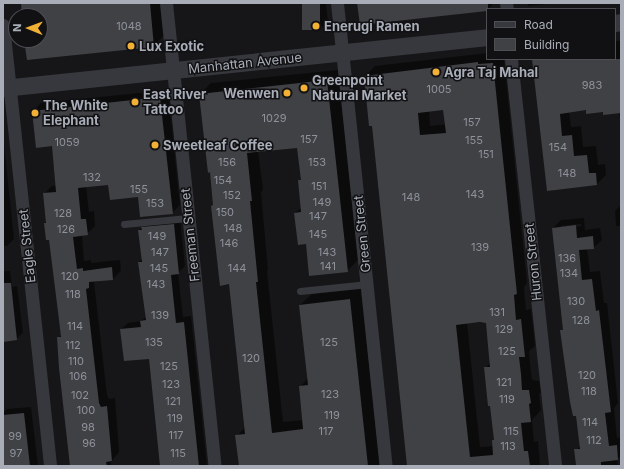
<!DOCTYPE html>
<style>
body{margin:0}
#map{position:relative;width:624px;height:469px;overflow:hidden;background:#161618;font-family:Inter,sans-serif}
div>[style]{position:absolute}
.shadow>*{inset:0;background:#0007}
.building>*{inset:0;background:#404145;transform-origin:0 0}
.service>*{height:7px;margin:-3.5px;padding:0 3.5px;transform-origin:3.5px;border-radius:3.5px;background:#37383d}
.minor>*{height:13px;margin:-6.5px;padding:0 6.5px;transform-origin:6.5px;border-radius:6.5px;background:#37383d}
.tertiary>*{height:17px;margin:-8.5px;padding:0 8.5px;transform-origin:8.5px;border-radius:8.5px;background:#37383d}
.dots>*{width:11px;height:11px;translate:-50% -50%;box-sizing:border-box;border:2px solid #111113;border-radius:50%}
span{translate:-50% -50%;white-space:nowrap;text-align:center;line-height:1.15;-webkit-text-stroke:3px #111113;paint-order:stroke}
.number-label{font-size:11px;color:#8e929b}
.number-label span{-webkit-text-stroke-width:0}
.poi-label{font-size:13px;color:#a8adb8;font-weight:700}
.left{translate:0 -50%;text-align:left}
.right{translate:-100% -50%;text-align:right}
.street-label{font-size:13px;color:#a8adb8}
.frame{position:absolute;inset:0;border:4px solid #a8adb8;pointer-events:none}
.legend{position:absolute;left:486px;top:8px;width:130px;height:52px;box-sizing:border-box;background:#111113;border:1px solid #4d4f55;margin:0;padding:5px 7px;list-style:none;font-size:12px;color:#a8adb8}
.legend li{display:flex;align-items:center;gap:8px;height:20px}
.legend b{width:20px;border:1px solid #4d4f55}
.north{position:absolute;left:8px;top:8px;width:40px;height:40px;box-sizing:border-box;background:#111113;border:1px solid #4d4f55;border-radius:50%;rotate:271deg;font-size:11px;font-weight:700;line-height:16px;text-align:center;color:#a8adb8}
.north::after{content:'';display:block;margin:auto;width:14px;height:18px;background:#f2b134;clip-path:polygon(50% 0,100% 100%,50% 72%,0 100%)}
</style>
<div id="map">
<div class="shadow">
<div style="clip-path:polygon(22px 3px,164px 3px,167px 32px,154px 46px,25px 40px,40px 40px,40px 16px,23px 16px)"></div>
<div style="clip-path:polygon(303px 3px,326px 3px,328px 21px,322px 27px)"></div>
<div style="clip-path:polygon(358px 3px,494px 3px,488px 9px)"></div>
<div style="clip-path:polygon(528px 3px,557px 3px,528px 6px)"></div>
<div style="clip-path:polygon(615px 41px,621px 41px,621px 123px,619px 112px,587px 109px,569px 111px,571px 127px,581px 126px,583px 147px,596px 146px,598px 165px,605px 164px,606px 175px,597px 184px,548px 190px,533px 59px,615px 59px)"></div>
<div style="clip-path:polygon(evenodd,487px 53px,487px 59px,504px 59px,527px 283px,524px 287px,526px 310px,531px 309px,535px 346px,529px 351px,530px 364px,532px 380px,539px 381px,541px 392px,539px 394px,541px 410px,532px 420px,534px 442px,538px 441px,540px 466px,408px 466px,373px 125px,365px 76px,375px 66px,487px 53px,444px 109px,446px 124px,430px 126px,429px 111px,444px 109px,487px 53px,487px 322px,491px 362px,485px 368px,495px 439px,493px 441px,494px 446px,480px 447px,467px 323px,487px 322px)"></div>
<div style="clip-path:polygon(338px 70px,358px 260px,347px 271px,307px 243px,295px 213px,302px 207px,299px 181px,302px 178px,298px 147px,258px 151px,263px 189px,261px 192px,268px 270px,267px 271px,283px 422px,303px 420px,300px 387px,308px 378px,300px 305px,312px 294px,361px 289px,380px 466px,240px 466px,237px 436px,245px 427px,230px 283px,213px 211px,213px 189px,200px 94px,211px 83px)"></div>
<div style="clip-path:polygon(168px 90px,180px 205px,172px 213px,109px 183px,86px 186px,89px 212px,94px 211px,95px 226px,87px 234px,82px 235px,84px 261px,91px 260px,91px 263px,120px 260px,121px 271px,113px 279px,94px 282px,107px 395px,109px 399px,115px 398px,119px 452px,111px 462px,111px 466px,71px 466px,58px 338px,62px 334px,50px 238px,45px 223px,47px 221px,44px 194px,52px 186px,57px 185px,53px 145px,33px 111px,41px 103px)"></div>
<div style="clip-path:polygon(3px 135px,14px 239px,7px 246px,3px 246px)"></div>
<div style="clip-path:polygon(621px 205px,621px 226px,616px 226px,615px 211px)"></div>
<div style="clip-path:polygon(180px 218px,185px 266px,178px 273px,183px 317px,191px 316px,207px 466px,161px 466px,149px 357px,121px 329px,128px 323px,141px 321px,147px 316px,139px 262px,142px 259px,139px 230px,146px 224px)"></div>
<div style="clip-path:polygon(evenodd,584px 218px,585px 230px,600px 228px,602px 240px,593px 248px,587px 248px,590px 272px,600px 271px,604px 303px,607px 303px,618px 403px,614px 408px,617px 438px,621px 437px,621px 456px,617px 459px,618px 466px,578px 466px,576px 450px,581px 445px,577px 415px,561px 331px,564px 328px,553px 228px,561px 220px,584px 218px,581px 224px,581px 226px,561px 228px,561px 226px,581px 224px)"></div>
<div style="clip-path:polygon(3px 271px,10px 271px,12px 287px,17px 286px,23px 333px,16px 339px,3px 341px)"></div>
<div style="clip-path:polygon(31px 407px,38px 466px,3px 466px,3px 413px,7px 409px)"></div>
</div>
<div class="building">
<div style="clip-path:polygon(21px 3px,150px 3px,154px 47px,27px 60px,24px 40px,40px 40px,40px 16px,22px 16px)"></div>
<div style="left:302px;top:3px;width:18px;height:27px"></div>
<div style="clip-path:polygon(357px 3px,488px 3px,488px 9px,487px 11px,360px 25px)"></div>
<div style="clip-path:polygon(532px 59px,621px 59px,621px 113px,603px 115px,603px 112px,586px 114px,586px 110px,560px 114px,562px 136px,572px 135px,574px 156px,587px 155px,589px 173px,596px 173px,597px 185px,547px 191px)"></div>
<div style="clip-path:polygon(evenodd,478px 62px,478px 64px,493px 63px,517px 294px,514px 295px,516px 320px,521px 319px,525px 357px,519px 357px,521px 374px,522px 390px,529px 390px,531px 403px,529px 404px,531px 422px,521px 423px,524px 451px,528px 451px,530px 466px,407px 466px,372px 126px,369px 126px,364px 76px,478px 62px,443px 110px,446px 133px,420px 135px,418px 113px,443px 110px,478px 62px,480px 322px,486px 323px,488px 346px,490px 367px,484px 367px,488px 406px,490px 406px,494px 440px,492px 440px,493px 455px,470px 457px,456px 325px,480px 322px)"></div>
<div style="clip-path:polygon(327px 80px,348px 272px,309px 276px,306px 244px,298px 245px,294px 213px,301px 212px,298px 180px,301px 180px,297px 148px,247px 153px,252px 201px,250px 201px,258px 282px,256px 282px,272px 433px,303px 429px,299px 386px,308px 385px,299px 305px,350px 299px,368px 466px,239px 466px,235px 435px,245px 434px,229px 284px,220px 286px,211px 206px,213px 205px,210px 172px,208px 173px,199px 94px)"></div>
<div style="clip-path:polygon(160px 97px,173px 214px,140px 217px,138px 197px,110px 200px,108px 185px,78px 188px,81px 219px,86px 219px,88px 235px,73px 237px,77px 269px,83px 268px,83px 271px,112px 267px,113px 280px,89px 282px,89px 288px,86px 289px,99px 403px,101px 407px,107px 406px,112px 461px,106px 462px,107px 466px,70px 466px,59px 368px,57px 337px,61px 337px,59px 320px,49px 240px,46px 240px,44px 223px,46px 223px,43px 193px,56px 192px,52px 146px,36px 148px,32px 111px)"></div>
<div style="clip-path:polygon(174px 224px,179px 274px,171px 275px,176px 323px,184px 322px,199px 466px,160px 466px,149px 359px,124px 361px,120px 329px,141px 327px,140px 321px,146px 320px,138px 262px,142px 262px,138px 230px,142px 230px,141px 227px)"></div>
<div style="clip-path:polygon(576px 225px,577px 238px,593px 236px,594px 249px,579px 250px,582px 280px,592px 279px,596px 311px,599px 310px,611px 412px,605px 413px,609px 446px,617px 445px,618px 460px,601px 462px,601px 466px,576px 465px,574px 449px,580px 449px,576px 416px,573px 416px,570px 402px,560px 330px,563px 330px,552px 228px)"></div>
<div style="clip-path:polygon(3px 283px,11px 283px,17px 340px,3px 342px)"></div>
<div style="clip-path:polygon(24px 413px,30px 466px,3px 466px,3px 415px)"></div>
</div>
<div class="service">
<div style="left:124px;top:224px;width:64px;rotate:-5.4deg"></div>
<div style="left:300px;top:291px;width:68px;rotate:-5.9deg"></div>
</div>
<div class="minor">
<div style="left:166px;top:3px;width:466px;rotate:84deg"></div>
<div style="left:337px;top:3px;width:466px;rotate:84deg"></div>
<div style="left:506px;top:3px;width:6px;rotate:81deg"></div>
<div style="left:3px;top:25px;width:443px;rotate:83.9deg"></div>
<div style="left:511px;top:59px;width:409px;rotate:83.8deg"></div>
</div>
<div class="tertiary">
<div style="left:615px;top:23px;width:6px;rotate:-9deg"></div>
<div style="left:3px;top:88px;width:487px;rotate:-6deg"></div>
</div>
<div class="dots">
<div style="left:316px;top:26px;background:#f2b134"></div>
<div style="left:131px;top:46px;background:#f2b134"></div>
<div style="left:436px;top:72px;background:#f2b134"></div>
<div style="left:304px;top:88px;background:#f2b134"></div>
<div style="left:287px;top:93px;background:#f2b134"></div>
<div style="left:135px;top:102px;background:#f2b134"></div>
<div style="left:35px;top:113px;background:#f2b134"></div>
<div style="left:155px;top:145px;background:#f2b134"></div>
</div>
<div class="number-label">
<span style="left:129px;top:26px">1048</span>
<span style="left:592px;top:85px">983</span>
<span style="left:439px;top:89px">1005</span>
<span style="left:274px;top:118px">1029</span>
<span style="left:472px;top:122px">157</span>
<span style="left:309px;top:139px">157</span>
<span style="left:474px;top:140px">155</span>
<span style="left:67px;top:142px">1059</span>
<span style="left:558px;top:147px">154</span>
<span style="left:486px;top:154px">151</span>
<span style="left:227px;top:162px">156</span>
<span style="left:317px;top:162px">153</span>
<span style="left:567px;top:173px">148</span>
<span style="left:92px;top:177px">132</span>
<span style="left:223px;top:180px">154</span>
<span style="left:319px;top:186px">151</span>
<span style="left:139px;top:189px">155</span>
<span style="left:475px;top:194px">143</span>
<span style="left:232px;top:195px">152</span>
<span style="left:411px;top:197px">148</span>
<span style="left:322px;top:202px">149</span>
<span style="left:155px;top:203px">153</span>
<span style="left:225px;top:212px">150</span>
<span style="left:63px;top:213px">128</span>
<span style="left:318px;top:216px">147</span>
<span style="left:233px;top:228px">148</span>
<span style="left:66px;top:229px">126</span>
<span style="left:318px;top:234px">145</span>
<span style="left:157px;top:236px">149</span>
<span style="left:229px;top:243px">146</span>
<span style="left:480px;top:247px">139</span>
<span style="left:160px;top:252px">147</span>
<span style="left:327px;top:252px">143</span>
<span style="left:567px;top:258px">136</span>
<span style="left:328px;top:266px">141</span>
<span style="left:159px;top:268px">145</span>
<span style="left:237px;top:268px">144</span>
<span style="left:569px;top:273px">134</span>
<span style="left:70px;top:276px">120</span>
<span style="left:156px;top:284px">143</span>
<span style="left:73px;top:294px">118</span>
<span style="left:576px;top:301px">130</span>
<span style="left:497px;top:312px">131</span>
<span style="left:160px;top:315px">139</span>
<span style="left:581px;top:320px">128</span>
<span style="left:75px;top:326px">114</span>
<span style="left:504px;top:329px">129</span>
<span style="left:154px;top:342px">135</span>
<span style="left:329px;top:342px">125</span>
<span style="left:73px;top:345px">112</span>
<span style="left:507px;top:351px">125</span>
<span style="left:251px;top:358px">120</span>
<span style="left:76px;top:361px">110</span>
<span style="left:169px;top:366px">125</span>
<span style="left:587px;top:375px">120</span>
<span style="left:78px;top:376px">106</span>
<span style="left:504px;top:382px">121</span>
<span style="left:171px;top:384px">123</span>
<span style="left:589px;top:391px">118</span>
<span style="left:330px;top:394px">123</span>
<span style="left:80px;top:395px">102</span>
<span style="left:507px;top:399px">119</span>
<span style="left:173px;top:401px">121</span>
<span style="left:86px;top:410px">100</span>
<span style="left:332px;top:415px">119</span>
<span style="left:175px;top:418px">119</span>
<span style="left:590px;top:422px">114</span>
<span style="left:88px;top:427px">98</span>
<span style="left:326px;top:431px">117</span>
<span style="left:511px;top:431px">115</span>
<span style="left:176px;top:435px">117</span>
<span style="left:15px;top:436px">99</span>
<span style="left:594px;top:440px">112</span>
<span style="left:89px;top:443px">96</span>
<span style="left:508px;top:446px">113</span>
<span style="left:16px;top:453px">97</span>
<span style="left:178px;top:453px">115</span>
</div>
<div class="poi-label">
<span class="left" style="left:324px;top:26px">Enerugi Ramen</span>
<span class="left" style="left:139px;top:46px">Lux Exotic</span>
<span class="left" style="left:444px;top:72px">Agra Taj Mahal</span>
<span class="left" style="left:312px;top:88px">Greenpoint<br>Natural Market</span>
<span class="right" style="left:279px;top:93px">Wenwen</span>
<span class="left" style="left:143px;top:102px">East River<br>Tattoo</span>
<span class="left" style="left:43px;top:113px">The White<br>Elephant</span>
<span class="left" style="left:163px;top:145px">Sweetleaf Coffee</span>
</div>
<div class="street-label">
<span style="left:245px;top:63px;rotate:-6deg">Manhattan Avenue</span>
<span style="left:362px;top:234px;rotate:-96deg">Green Street</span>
<span style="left:190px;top:235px;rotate:-96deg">Freeman Street</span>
<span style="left:27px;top:246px;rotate:-96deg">Eagle Street</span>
<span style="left:533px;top:262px;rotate:-96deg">Huron Street</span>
</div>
<div class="frame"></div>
<ul class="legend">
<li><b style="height:5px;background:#37383d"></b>Road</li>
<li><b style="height:11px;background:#404145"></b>Building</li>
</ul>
<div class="north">N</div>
</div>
